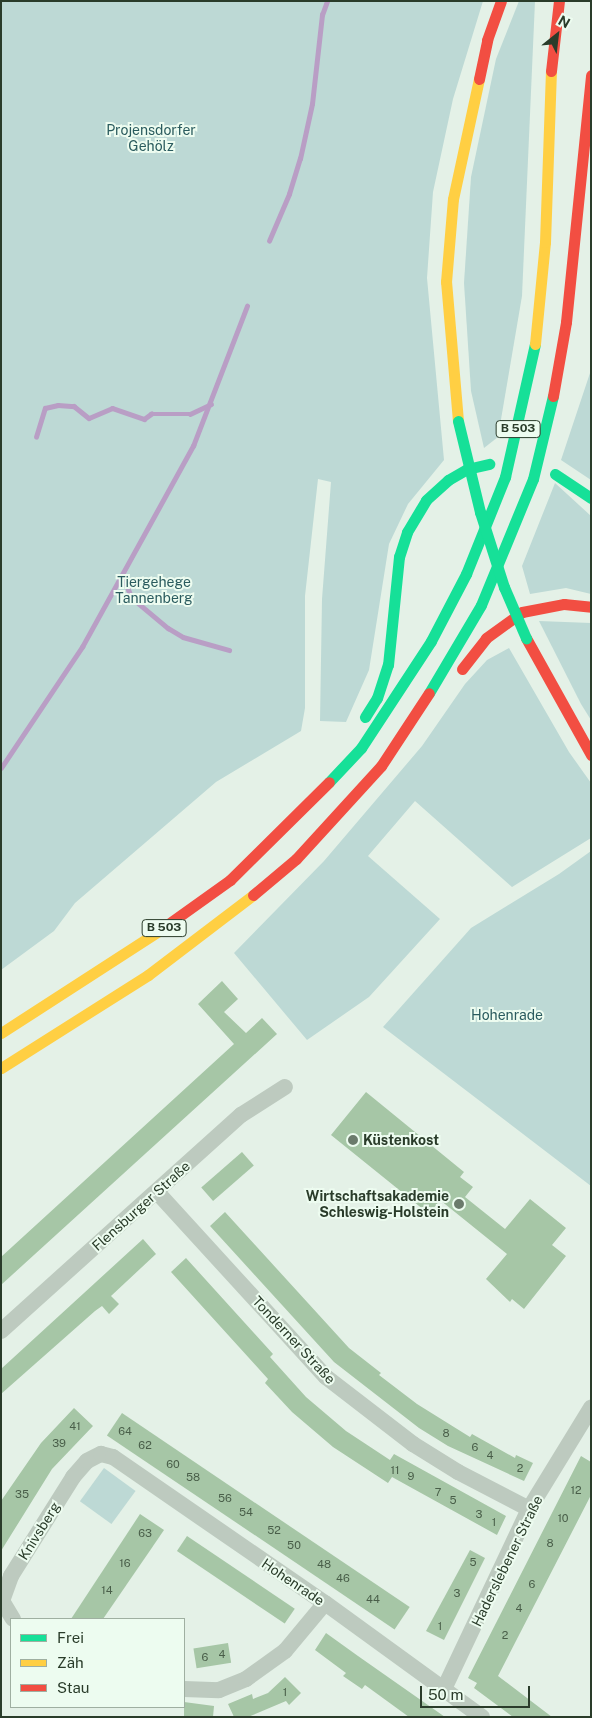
<!DOCTYPE html>
<meta charset="utf-8">
<style>
body{margin:0}
#map{position:relative;width:592px;height:1718px;overflow:hidden;background:#e4f1e7;font-family:"Public Sans",sans-serif}
div>[style]{position:absolute}
.green>*{inset:0;background:#bdd9d5;transform-origin:0 0}
.stream>*{height:4.5px;margin:-2.25px;padding:0 2.25px;transform-origin:2.25px;border-radius:2.25px;background:#b99ec5}
.building>*{inset:0;background:#a6c6a6;transform-origin:0 0}
.street>*{height:16px;margin:-8px;padding:0 8px;transform-origin:8px;border-radius:8px;background:#bdcabf}
.fast>*{height:11px;margin:-5.5px;padding:0 5.5px;transform-origin:5.5px;border-radius:5.5px;background:#16e098}
.slow>*{height:11px;margin:-5.5px;padding:0 5.5px;transform-origin:5.5px;border-radius:5.5px;background:#ffcf43}
.jam>*{height:11px;margin:-5.5px;padding:0 5.5px;transform-origin:5.5px;border-radius:5.5px;background:#f24e42}
.fast-bridge>*{height:11px;margin:-5.5px;padding:0 5.5px;transform-origin:5.5px;border-radius:5.5px;background:#16e098}
.dots>*{width:14px;height:14px;translate:-50% -50%;box-sizing:border-box;border:2px solid #edfcf0;border-radius:50%}
span{translate:-50% -50%;white-space:nowrap;text-align:center;line-height:1.15;-webkit-text-stroke:4px #edfcf0;paint-order:stroke}
.number-label{font-size:11px;color:#495e49}
.number-label span{-webkit-text-stroke-width:0}
.shield-label span{padding:1px 4px;background:#edfcf0;border:1px solid;border-radius:4px;-webkit-text-stroke-width:0}
.shield-label{font-size:12px;color:#2a3c2a;font-weight:700}
.park-label{font-size:14px;color:#2a5b5e}
.poi-label{font-size:14px;color:#2a3c2a;font-weight:700}
.left{translate:0 -50%;text-align:left}
.right{translate:-100% -50%;text-align:right}
.street-label{font-size:14px;color:#2a3c2a}
.frame{position:absolute;inset:0;border:2px solid #2a3c2a;pointer-events:none}
.legend{position:absolute;left:10px;top:1618px;width:175px;height:90px;box-sizing:border-box;background:#edfcf0;border:1px solid #9fafa1;margin:0;padding:6px 9px;list-style:none;font-size:15px;color:#2a3c2a}
.legend li{display:flex;align-items:center;gap:10px;height:25px}
.legend b{width:25px;border:1px solid #9fafa1}
.north{position:absolute;left:532px;top:10px;width:50px;height:50px;-webkit-text-stroke:4px #edfcf0;paint-order:stroke;rotate:29deg;font-size:14px;font-weight:700;line-height:20px;text-align:center;color:#2a3c2a}
.north::after{content:'';display:block;margin:auto;width:18px;height:22px;background:#2a3c2a;clip-path:polygon(50% 0,100% 100%,50% 72%,0 100%)}
.scale{position:absolute;left:420px;top:1686px;width:110px;height:22px;box-sizing:border-box;border:2px solid #2a3c2a;border-top:0;padding-left:6px;font-size:15px;line-height:18px;white-space:nowrap;color:#2a3c2a;-webkit-text-stroke:4px #edfcf0;paint-order:stroke}
</style>
<div id="map">
<div class="green">
<div style="clip-path:polygon(1px 1px,483px 1px,453px 99px,433px 192px,427px 278px,444px 460px,408px 504px,389px 544px,369px 670px,346px 722px,320px 721px,322px 599px,331px 482px,318px 479px,305px 596px,305px 708px,301px 731px,216px 782px,75px 903px,54px 931px,1px 970px)"></div>
<div style="clip-path:polygon(519px 1px,535px 1px,522px 296px,498px 437px,484px 448px,471px 391px,464px 283px,471px 177px,496px 59px)"></div>
<div style="clip-path:polygon(591px 370px,591px 480px,561px 460px)"></div>
<div style="clip-path:polygon(555px 483px,591px 516px,591px 594px,566px 588px,530px 594px,522px 566px)"></div>
<div style="clip-path:polygon(539px 621px,591px 623px,591px 720px,581px 704px)"></div>
<div style="clip-path:polygon(509px 648px,569px 752px,591px 783px,591px 838px,512px 887px,415px 801px,368px 856px,440px 919px,369px 997px,307px 1040px,234px 953px,324px 861px,422px 746px,465px 684px,487px 660px)"></div>
<div style="clip-path:polygon(591px 851px,591px 1186px,383px 1027px,471px 928px,559px 874px)"></div>
<div style="left:104px;top:1468px;width:39px;height:41px;rotate:36deg"></div>
</div>
<div class="stream">
<div style="left:269px;top:241px;width:51px;rotate:-66.9deg"></div>
<div style="left:289px;top:194px;width:37px;rotate:-73deg"></div>
<div style="left:300px;top:159px;width:56px;rotate:-77.7deg"></div>
<div style="left:312px;top:104px;width:90px;rotate:-83.6deg"></div>
<div style="left:322px;top:15px;width:15px;rotate:-70deg"></div>
<div style="left:36px;top:437px;width:30px;rotate:-73deg"></div>
<div style="left:45px;top:408px;width:13px;rotate:-13deg"></div>
<div style="left:58px;top:405px;width:16px;rotate:4deg"></div>
<div style="left:74px;top:406px;width:19px;rotate:39deg"></div>
<div style="left:89px;top:418px;width:25px;rotate:-23deg"></div>
<div style="left:112px;top:408px;width:34px;rotate:19deg"></div>
<div style="left:144px;top:419px;width:9px;rotate:-36deg"></div>
<div style="left:151px;top:414px;width:39px"></div>
<div style="left:190px;top:414px;width:23px;rotate:-25deg"></div>
<div style="left:123px;top:576px;width:24px;rotate:68deg"></div>
<div style="left:132px;top:598px;width:47px;rotate:39.8deg"></div>
<div style="left:168px;top:628px;width:17px;rotate:31deg"></div>
<div style="left:183px;top:637px;width:48px;rotate:15.8deg"></div>
<div style="left:1px;top:768px;width:146px;rotate:-56.2deg"></div>
<div style="left:82px;top:647px;width:230px;rotate:-61.1deg"></div>
<div style="left:193px;top:446px;width:150px;rotate:-68.9deg"></div>
</div>
<div class="building">
<div style="clip-path:polygon(222px 981px,238px 999px,224px 1012px,246px 1033px,262px 1018px,277px 1034px,1px 1285px,1px 1257px,234px 1044px,198px 1004px)"></div>
<div style="clip-path:polygon(366px 1092px,464px 1172px,460px 1177px,473px 1187px,465px 1197px,505px 1229px,530px 1199px,566px 1228px,552px 1245px,566px 1256px,524px 1309px,512px 1299px,510px 1302px,486px 1279px,507px 1254px,440px 1200px,429px 1214px,331px 1135px)"></div>
<div style="left:242px;top:1152px;width:18px;height:54px;rotate:49deg"></div>
<div style="clip-path:polygon(225px 1212px,349px 1348px,381px 1373px,379px 1375px,417px 1404px,470px 1437px,472px 1434px,515px 1458px,516px 1455px,533px 1463px,524px 1481px,448px 1446px,419px 1428px,334px 1362px,210px 1226px)"></div>
<div style="clip-path:polygon(143px 1239px,156px 1254px,111px 1296px,119px 1304px,109px 1314px,102px 1306px,95px 1311px,1px 1394px,1px 1369px)"></div>
<div style="clip-path:polygon(186px 1258px,273px 1354px,270px 1357px,306px 1397px,346px 1431px,390px 1460px,394px 1454px,506px 1516px,497px 1535px,392px 1477px,388px 1483px,333px 1447px,292px 1412px,265px 1383px,268px 1379px,171px 1272px)"></div>
<div style="clip-path:polygon(74px 1408px,93px 1426px,52px 1469px,1px 1551px,1px 1501px,41px 1443px)"></div>
<div style="left:122px;top:1413px;width:347px;height:27px;rotate:34deg"></div>
<div style="clip-path:polygon(581px 1456px,591px 1462px,591px 1495px,498px 1676px,552px 1717px,513px 1717px,474px 1688px,477px 1683px,468px 1678px)"></div>
<div style="clip-path:polygon(140px 1514px,164px 1530px,149px 1552px,103px 1619px,71px 1619px)"></div>
<div style="left:187px;top:1536px;width:130px;height:18px;rotate:34deg"></div>
<div style="clip-path:polygon(470px 1550px,485px 1558px,444px 1640px,426px 1631px)"></div>
<div style="clip-path:polygon(326px 1633px,358px 1656px,445px 1717px,409px 1717px,365px 1685px,362px 1689px,343px 1676px,346px 1673px,315px 1650px)"></div>
<div style="left:228px;top:1643px;width:20px;height:35px;rotate:81deg"></div>
<div style="clip-path:polygon(285px 1677px,301px 1693px,289px 1705px,286px 1701px,248px 1717px,234px 1717px,228px 1704px,252px 1694px,253px 1699px,268px 1693px)"></div>
<div style="clip-path:polygon(184px 1702px,214px 1706px,213px 1717px,184px 1717px)"></div>
</div>
<div class="street">
<div style="left:157px;top:1192px;width:251px;rotate:47.6deg"></div>
<div style="left:326px;top:1377px;width:110px;rotate:37.6deg"></div>
<div style="left:413px;top:1444px;width:53px;rotate:31.9deg"></div>
<div style="left:458px;top:1472px;width:80px;rotate:27.5deg"></div>
<div style="left:1px;top:1331px;width:323px;rotate:-42deg"></div>
<div style="left:241px;top:1115px;width:52px;rotate:-32.5deg"></div>
<div style="left:13px;top:1619px;width:21px;rotate:-121deg"></div>
<div style="left:2px;top:1601px;width:27px;rotate:-70deg"></div>
<div style="left:11px;top:1576px;width:117px;rotate:-57.9deg"></div>
<div style="left:73px;top:1477px;width:21px;rotate:-49deg"></div>
<div style="left:87px;top:1461px;width:16px;rotate:-27deg"></div>
<div style="left:101px;top:1454px;width:12px;rotate:14deg"></div>
<div style="left:113px;top:1457px;width:257px;rotate:34.6deg"></div>
<div style="left:325px;top:1603px;width:194px;rotate:36deg"></div>
<div style="left:184px;top:1689px;width:35px;rotate:2deg"></div>
<div style="left:219px;top:1690px;width:29px;rotate:-22deg"></div>
<div style="left:246px;top:1679px;width:48px;rotate:-35.7deg"></div>
<div style="left:285px;top:1651px;width:62px;rotate:-50.2deg"></div>
<div style="left:443px;top:1691px;width:201px;rotate:-64.7deg"></div>
<div style="left:529px;top:1509px;width:119px;rotate:-58.5deg"></div>
</div>
<div class="fast">
<div style="left:555px;top:474px;width:43px;rotate:33.7deg"></div>
<div style="left:429px;top:693px;width:102px;rotate:-59.4deg"></div>
<div style="left:481px;top:605px;width:136px;rotate:-67.6deg"></div>
<div style="left:533px;top:479px;width:85px;rotate:-76.5deg"></div>
<div style="left:365px;top:717px;width:22px;rotate:-58deg"></div>
<div style="left:377px;top:698px;width:35px;rotate:-72deg"></div>
<div style="left:388px;top:665px;width:109px;rotate:-84.2deg"></div>
<div style="left:399px;top:557px;width:26px;rotate:-72deg"></div>
<div style="left:407px;top:532px;width:37px;rotate:-59deg"></div>
<div style="left:426px;top:500px;width:30px;rotate:-42deg"></div>
<div style="left:448px;top:480px;width:22px;rotate:-30deg"></div>
<div style="left:467px;top:469px;width:23px;rotate:-13deg"></div>
<div style="left:329px;top:782px;width:47px;rotate:-46.7deg"></div>
<div style="left:361px;top:748px;width:128px;rotate:-56.8deg"></div>
<div style="left:431px;top:641px;width:76px;rotate:-62.4deg"></div>
<div style="left:466px;top:574px;width:105px;rotate:-68.1deg"></div>
<div style="left:505px;top:477px;width:136px;rotate:-77.3deg"></div>
</div>
<div class="slow">
<div style="left:535px;top:344px;width:102px;rotate:-84.4deg"></div>
<div style="left:545px;top:242px;width:171px;rotate:-88deg"></div>
<div style="left:458px;top:421px;width:140px;rotate:-94.9deg"></div>
<div style="left:446px;top:282px;width:83px;rotate:-85.2deg"></div>
<div style="left:453px;top:199px;width:123px;rotate:-77.8deg"></div>
<div style="left:1px;top:1033px;width:189px;rotate:-32.9deg"></div>
<div style="left:1px;top:1068px;width:174px;rotate:-32.3deg"></div>
<div style="left:148px;top:975px;width:132px;rotate:-37.3deg"></div>
</div>
<div class="jam">
<div style="left:551px;top:71px;width:70px;rotate:-83.5deg"></div>
<div style="left:479px;top:79px;width:40px;rotate:-78deg"></div>
<div style="left:487px;top:40px;width:41px;rotate:-70.3deg"></div>
<div style="left:553px;top:396px;width:75px;rotate:-80deg"></div>
<div style="left:566px;top:322px;width:248px;rotate:-84.2deg"></div>
<div style="left:526px;top:638px;width:134px;rotate:60.9deg"></div>
<div style="left:462px;top:669px;width:39px;rotate:-52deg"></div>
<div style="left:486px;top:638px;width:44px;rotate:-35.8deg"></div>
<div style="left:522px;top:612px;width:43px;rotate:-10.8deg"></div>
<div style="left:564px;top:604px;width:27px;rotate:6deg"></div>
<div style="left:253px;top:895px;width:56px;rotate:-39.9deg"></div>
<div style="left:296px;top:859px;width:126px;rotate:-47.6deg"></div>
<div style="left:381px;top:766px;width:87px;rotate:-56.7deg"></div>
<div style="left:160px;top:930px;width:86px;rotate:-35.5deg"></div>
<div style="left:230px;top:880px;width:139px;rotate:-44.7deg"></div>
</div>
<div class="fast-bridge">
<div style="left:458px;top:421px;width:94px;rotate:76.4deg"></div>
<div style="left:480px;top:512px;width:79px;rotate:72.3deg"></div>
<div style="left:504px;top:587px;width:56px;rotate:66.7deg"></div>
</div>
<div class="dots">
<div style="left:353px;top:1140px;background:#6b7b6c"></div>
<div style="left:459px;top:1204px;background:#6b7b6c"></div>
</div>
<div class="number-label">
<span style="left:75px;top:1426px">41</span>
<span style="left:125px;top:1431px">64</span>
<span style="left:446px;top:1433px">8</span>
<span style="left:59px;top:1443px">39</span>
<span style="left:145px;top:1445px">62</span>
<span style="left:475px;top:1447px">6</span>
<span style="left:490px;top:1455px">4</span>
<span style="left:173px;top:1464px">60</span>
<span style="left:520px;top:1468px">2</span>
<span style="left:395px;top:1470px">11</span>
<span style="left:411px;top:1476px">9</span>
<span style="left:193px;top:1477px">58</span>
<span style="left:576px;top:1490px">12</span>
<span style="left:438px;top:1492px">7</span>
<span style="left:22px;top:1494px">35</span>
<span style="left:225px;top:1498px">56</span>
<span style="left:453px;top:1500px">5</span>
<span style="left:246px;top:1512px">54</span>
<span style="left:479px;top:1514px">3</span>
<span style="left:563px;top:1518px">10</span>
<span style="left:494px;top:1522px">1</span>
<span style="left:274px;top:1530px">52</span>
<span style="left:145px;top:1533px">63</span>
<span style="left:550px;top:1543px">8</span>
<span style="left:294px;top:1545px">50</span>
<span style="left:473px;top:1562px">5</span>
<span style="left:125px;top:1563px">16</span>
<span style="left:324px;top:1564px">48</span>
<span style="left:343px;top:1578px">46</span>
<span style="left:532px;top:1584px">6</span>
<span style="left:107px;top:1590px">14</span>
<span style="left:457px;top:1593px">3</span>
<span style="left:373px;top:1599px">44</span>
<span style="left:519px;top:1608px">4</span>
<span style="left:440px;top:1626px">1</span>
<span style="left:505px;top:1635px">2</span>
<span style="left:222px;top:1654px">4</span>
<span style="left:205px;top:1657px">6</span>
<span style="left:285px;top:1692px">1</span>
</div>
<div class="shield-label">
<span style="left:518px;top:429px">B 503</span>
<span style="left:164px;top:928px">B 503</span>
</div>
<div class="park-label">
<span style="left:151px;top:138px">Projensdorfer<br>Gehölz</span>
<span style="left:154px;top:590px">Tiergehege<br>Tannenberg</span>
<span style="left:507px;top:1015px">Hohenrade</span>
</div>
<div class="poi-label">
<span class="left" style="left:363px;top:1140px">Küstenkost</span>
<span class="right" style="left:449px;top:1204px">Wirtschaftsakademie<br>Schleswig-Holstein</span>
</div>
<div class="street-label">
<span style="left:141px;top:1206px;rotate:-42deg">Flensburger Straße</span>
<span style="left:294px;top:1340px;rotate:47deg">Tonderner Straße</span>
<span style="left:39px;top:1531px;rotate:-58deg">Knivsberg</span>
<span style="left:507px;top:1561px;rotate:-64deg">Haderslebener Straße</span>
<span style="left:293px;top:1582px;rotate:34deg">Hohenrade</span>
</div>
<div class="frame"></div>
<ul class="legend">
<li><b style="height:6px;background:#16e098"></b>Frei</li>
<li><b style="height:6px;background:#ffcf43"></b>Zäh</li>
<li><b style="height:6px;background:#f24e42"></b>Stau</li>
</ul>
<div class="north">N</div>
<div class="scale">50 m</div>
</div>
